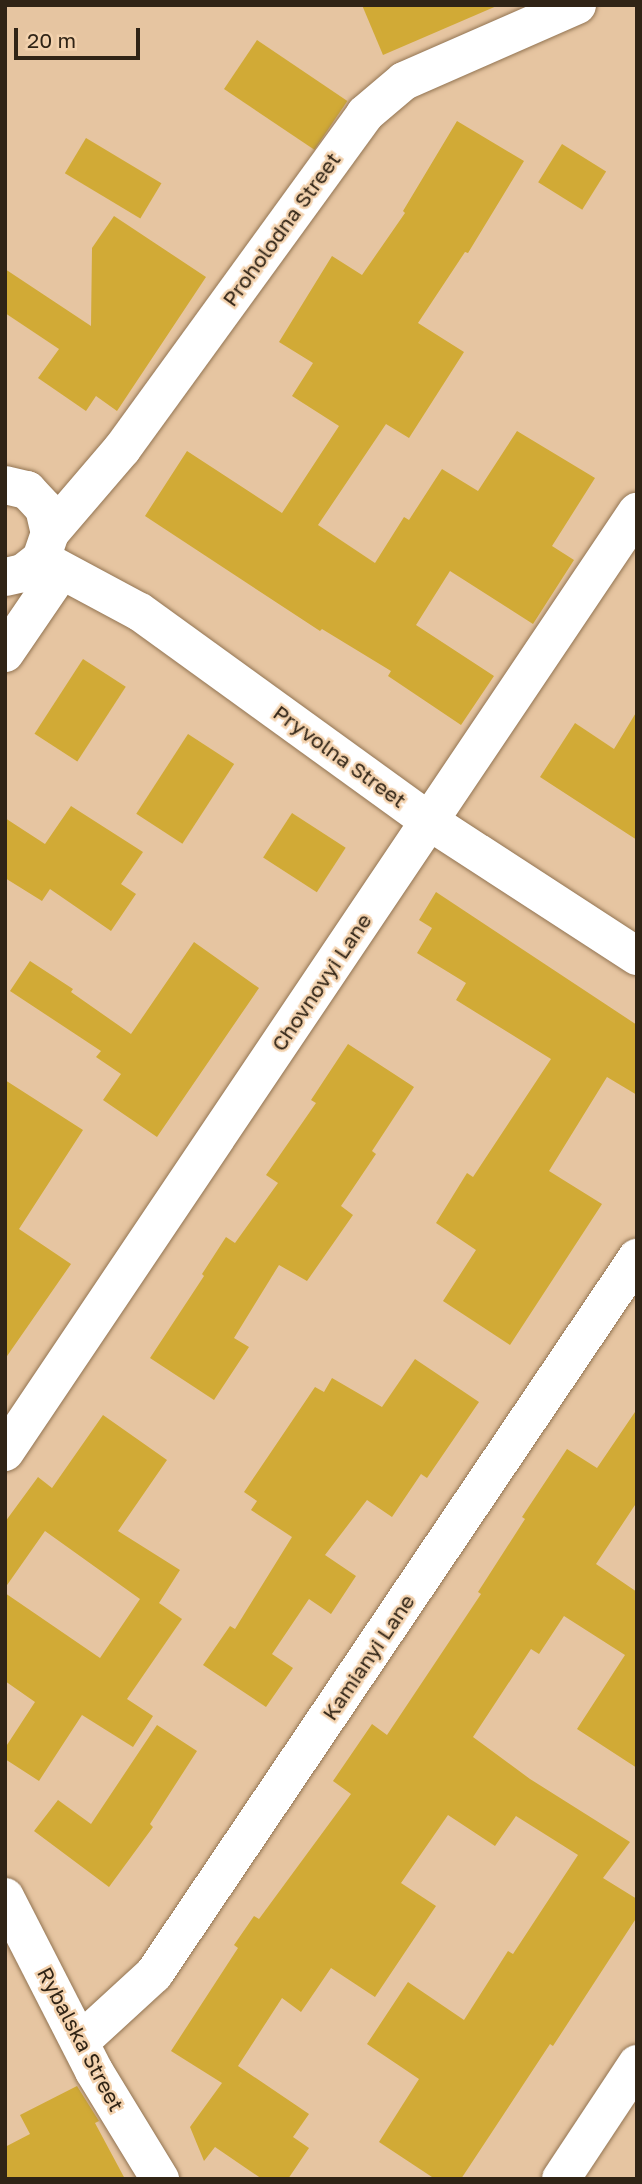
<!DOCTYPE html>
<style>
body{margin:0}
#map{position:relative;width:642px;height:2184px;overflow:hidden;background:#e6c5a1;font-family:"Golos Text",sans-serif}
div>[style]{position:absolute}
.building>*{inset:0;background:#d1aa36;transform-origin:0 0}
.roads{filter:drop-shadow(0 0 2px #927452) drop-shadow(0 0 2px #927452)}
.minor>*{height:38px;margin:-19px;padding:0 19px;transform-origin:19px;border-radius:19px;background:#fff}
span{translate:-50% -50%;white-space:nowrap;text-align:center;line-height:1.15;-webkit-text-stroke:5px #f3d2ae;paint-order:stroke}
.street-label{font-size:21px;color:#302416}
.frame{position:absolute;inset:0;border:7px solid #302416;pointer-events:none}
.scale{position:absolute;left:14px;top:28px;width:126px;height:32px;box-sizing:border-box;border:4px solid #302416;border-top:0;padding-left:9px;font-size:21px;line-height:24px;white-space:nowrap;color:#302416;-webkit-text-stroke:5px #f3d2ae;paint-order:stroke}
</style>
<div id="map">
<div class="building">
<div style="clip-path:polygon(362px 5px,499px 5px,383px 55px)"></div>
<div style="left:257px;top:40px;width:109px;height:59px;rotate:34deg"></div>
<div style="clip-path:polygon(457px 121px,524px 161px,468px 253px,465px 252px,418px 323px,464px 352px,409px 438px,386px 424px,318px 525px,375px 563px,404px 517px,409px 520px,442px 469px,478px 491px,517px 431px,595px 478px,552px 546px,574px 560px,533px 624px,450px 571px,416px 625px,494px 676px,461px 725px,388px 676px,391px 671px,322px 629px,320px 631px,145px 516px,187px 451px,282px 513px,339px 426px,292px 396px,313px 363px,279px 342px,332px 256px,362px 275px,405px 213px,403px 211px)"></div>
<div style="left:86px;top:138px;width:88px;height:41px;rotate:31deg"></div>
<div style="left:562px;top:144px;width:52px;height:45px;rotate:32deg"></div>
<div style="clip-path:polygon(114px 216px,206px 277px,117px 411px,96px 396px,86px 411px,38px 378px,59px 349px,5px 313px,5px 269px,91px 326px,92px 248px)"></div>
<div style="left:83px;top:659px;width:51px;height:89px;rotate:33deg"></div>
<div style="clip-path:polygon(637px 711px,637px 840px,540px 777px,575px 723px,614px 749px)"></div>
<div style="left:188px;top:734px;width:55px;height:95px;rotate:33deg"></div>
<div style="clip-path:polygon(71px 806px,143px 852px,121px 884px,136px 894px,111px 931px,50px 889px,42px 901px,5px 878px,5px 818px,45px 844px)"></div>
<div style="left:292px;top:813px;width:64px;height:53px;rotate:33deg"></div>
<div style="clip-path:polygon(436px 892px,637px 1025px,637px 1095px,607px 1077px,549px 1171px,602px 1204px,510px 1345px,443px 1301px,476px 1250px,436px 1223px,467px 1173px,473px 1177px,551px 1059px,456px 1000px,466px 983px,417px 953px,432px 928px,419px 920px)"></div>
<div style="clip-path:polygon(194px 942px,259px 988px,157px 1137px,103px 1100px,121px 1074px,96px 1057px,101px 1051px,10px 991px,30px 961px,73px 989px,71px 992px,131px 1034px)"></div>
<div style="clip-path:polygon(348px 1044px,414px 1087px,372px 1151px,376px 1154px,341px 1206px,353px 1215px,307px 1281px,279px 1265px,234px 1338px,249px 1347px,214px 1400px,150px 1358px,204px 1276px,202px 1274px,226px 1237px,235px 1243px,278px 1183px,266px 1175px,316px 1103px,311px 1100px)"></div>
<div style="clip-path:polygon(5px 1080px,83px 1130px,19px 1229px,71px 1264px,5px 1359px)"></div>
<div style="clip-path:polygon(415px 1359px,479px 1402px,427px 1478px,421px 1474px,392px 1517px,367px 1500px,325px 1555px,356px 1576px,331px 1614px,309px 1599px,272px 1654px,293px 1668px,266px 1707px,203px 1665px,230px 1626px,235px 1629px,292px 1537px,251px 1510px,257px 1501px,244px 1492px,315px 1387px,324px 1392px,332px 1378px,382px 1407px)"></div>
<div style="clip-path:polygon(637px 1409px,637px 1502px,596px 1564px,637px 1592px,637px 1768px,577px 1729px,625px 1655px,564px 1616px,539px 1654px,531px 1649px,473px 1737px,530px 1779px,630px 1842px,603px 1878px,637px 1899px,637px 1917px,553px 2046px,550px 2044px,461px 2179px,435px 2179px,379px 2142px,419px 2079px,367px 2044px,408px 1982px,464px 2020px,508px 1951px,513px 1954px,578px 1855px,516px 1816px,495px 1846px,448px 1815px,401px 1883px,436px 1906px,375px 1997px,331px 1968px,301px 2012px,282px 1998px,238px 2066px,309px 2114px,293px 2137px,309px 2148px,288px 2179px,262px 2179px,215px 2147px,204px 2161px,190px 2127px,222px 2083px,171px 2051px,238px 1948px,234px 1945px,254px 1916px,259px 1919px,351px 1794px,333px 1781px,372px 1724px,387px 1735px,481px 1594px,478px 1592px,525px 1519px,522px 1517px,567px 1449px,597px 1468px)"></div>
<div style="clip-path:polygon(103px 1415px,167px 1460px,118px 1531px,180px 1570px,159px 1603px,182px 1619px,127px 1699px,153px 1716px,133px 1747px,82px 1715px,39px 1781px,5px 1759px,5px 1748px,35px 1702px,5px 1681px,5px 1593px,100px 1658px,140px 1599px,45px 1531px,5px 1588px,5px 1522px,38px 1477px,52px 1488px)"></div>
<div style="clip-path:polygon(157px 1725px,197px 1751px,150px 1824px,153px 1827px,109px 1887px,34px 1831px,58px 1800px,91px 1824px)"></div>
<div style="clip-path:polygon(77px 2086px,99px 2121px,95px 2123px,125px 2179px,5px 2179px,5px 2147px,30px 2134px,20px 2115px)"></div>
</div>
<div class="roads">
<div class="minor">
<div style="left:5px;top:485px;width:23px;rotate:13deg"></div>
<div style="left:27px;top:490px;width:25px;rotate:47deg"></div>
<div style="left:44px;top:508px;width:26px;rotate:77deg"></div>
<div style="left:50px;top:533px;width:28px;rotate:109deg"></div>
<div style="left:41px;top:559px;width:23px;rotate:142deg"></div>
<div style="left:23px;top:573px;width:18px;rotate:167deg"></div>
<div style="left:50px;top:533px;width:111px;rotate:-49.4deg"></div>
<div style="left:122px;top:449px;width:414px;rotate:-54deg"></div>
<div style="left:365px;top:114px;width:51px;rotate:-40.2deg"></div>
<div style="left:404px;top:81px;width:189px;rotate:-23.7deg"></div>
<div style="left:41px;top:559px;width:112px;rotate:28.2deg"></div>
<div style="left:140px;top:612px;width:357px;rotate:35.9deg"></div>
<div style="left:429px;top:821px;width:248px;rotate:33deg"></div>
<div style="left:5px;top:653px;width:99px;rotate:-55.7deg"></div>
<div style="left:5px;top:1452px;width:1133px;rotate:-56.09deg"></div>
<div style="left:5px;top:1897px;width:195px;rotate:62.9deg"></div>
<div style="left:94px;top:2071px;width:127px;rotate:58.6deg"></div>
<div style="left:81px;top:2041px;width:99px;rotate:-42.5deg"></div>
<div style="left:154px;top:1974px;width:864px;rotate:-56deg"></div>
<div style="left:561px;top:2179px;width:138px;rotate:-56.5deg"></div>
</div>
</div>
<div class="street-label">
<span style="left:281px;top:229px;rotate:-54deg">Proholodna Street</span>
<span style="left:340px;top:756px;rotate:36deg">Pryvolna Street</span>
<span style="left:321px;top:982px;rotate:-56deg">Chovnovyi Lane</span>
<span style="left:368px;top:1657px;rotate:-56deg">Kamianyi Lane</span>
<span style="left:81px;top:2039px;rotate:62deg">Rybalska Street</span>
</div>
<div class="frame"></div>
<div class="scale">20 m</div>
</div>
